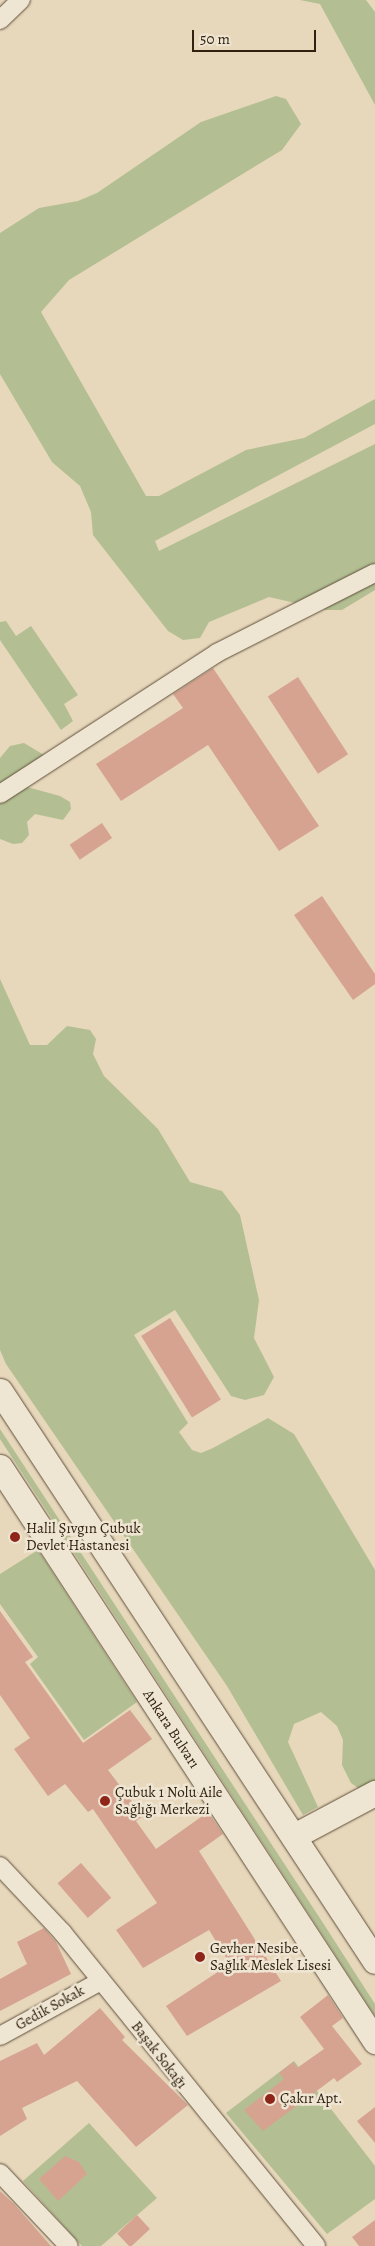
<!DOCTYPE html>
<meta charset="utf-8">
<style>
body{margin:0}
#map{position:relative;width:375px;height:2246px;overflow:hidden;background:#e7d7bb;font-family:Alegreya,serif}
div>[style]{position:absolute}
.green>*{inset:0;background:#b3bf92}
.building>*{inset:0;background:#d6a391;transform-origin:0 0}
.roads{filter:drop-shadow(0 0 1px #5e4f3a) drop-shadow(0 0 1px #5e4f3a)}
.street>*{height:18px;margin:-9px;padding:0 9px;transform-origin:9px;border-radius:9px;background:#efe5d3}
.secondary>*{height:25px;margin:-12.5px;padding:0 12.5px;transform-origin:12.5px;border-radius:12.5px;background:#efe5d3}
.dots>*{width:14px;height:14px;translate:-50% -50%;box-sizing:border-box;border:2px solid #efe5d3;border-radius:50%}
span{translate:-50% -50%;white-space:nowrap;text-align:center;line-height:1.15;-webkit-text-stroke:5px #efe5d3;paint-order:stroke}
.poi-label{font-size:15px;color:#30220f}
.left{translate:0 -50%;text-align:left}
.street-label{font-size:15px;color:#30220f}
.scale{position:absolute;left:192px;top:30px;width:124px;height:22px;box-sizing:border-box;border:2px solid #30220f;border-top:0;padding-left:6px;font-size:15px;line-height:18px;white-space:nowrap;color:#30220f;-webkit-text-stroke:4px #efe5d3;paint-order:stroke}
</style>
<div id="map">
<div class="green">
<div style="clip-path:polygon(300px 0,366px 0,375px 12px,375px 105px,320px 4px)"></div>
<div style="clip-path:polygon(276px 96px,286px 99px,301px 124px,282px 150px,69px 280px,41px 312px,146px 496px,159px 496px,246px 450px,304px 438px,375px 399px,375px 424px,155px 541px,159px 551px,375px 444px,375px 590px,342px 610px,326px 610px,269px 597px,209px 622px,200px 638px,183px 640px,168px 631px,93px 535px,91px 512px,80px 486px,52px 462px,0 374px,0 233px,39px 208px,78px 201px,97px 193px,201px 122px)"></div>
<div style="clip-path:polygon(6px 621px,16px 636px,31px 626px,78px 695px,64px 704px,73px 721px,61px 730px,0 640px,0 622px)"></div>
<div style="clip-path:polygon(24px 743px,49px 758px,27px 787px,60px 796px,70px 802px,71px 809px,63px 820px,35px 814px,27px 822px,29px 835px,22px 843px,13px 844px,0 839px,0 758px,10px 746px)"></div>
<div style="clip-path:polygon(0 979px,30px 1045px,47px 1045px,67px 1026px,90px 1030px,96px 1039px,93px 1054px,104px 1076px,158px 1129px,190px 1182px,222px 1191px,240px 1215px,259px 1300px,254px 1338px,274px 1377px,264px 1395px,245px 1400px,231px 1396px,175px 1310px,134px 1335px,188px 1423px,179px 1432px,192px 1450px,201px 1453px,213px 1448px,268px 1418px,294px 1434px,375px 1570px,375px 1800px,351px 1783px,342px 1765px,343px 1740px,337px 1726px,321px 1712px,294px 1724px,288px 1742px,318px 1807px,303px 1815px,227px 1686px,6px 1364px,0 1350px)"></div>
<div style="clip-path:polygon(0 1429px,323px 1923px,375px 2004px,375px 2016px,0 1439px)"></div>
<div style="clip-path:polygon(38px 1550px,137px 1702px,84px 1740px,30px 1664px,38px 1657px,0 1604px,0 1574px)"></div>
<div style="clip-path:polygon(294px 2061px,375px 2166px,375px 2199px,327px 2234px,226px 2113px)"></div>
<div style="clip-path:polygon(89px 2123px,157px 2198px,101px 2246px,82px 2246px,23px 2181px)"></div>
</div>
<div class="building">
<div style="clip-path:polygon(213px 668px,319px 826px,279px 851px,208px 745px,121px 801px,96px 764px,183px 708px,173px 694px)"></div>
<div style="left:298px;top:677px;width:92px;height:36px;rotate:57deg"></div>
<div style="left:102px;top:823px;width:18px;height:39px;rotate:56deg"></div>
<div style="clip-path:polygon(322px 896px,375px 974px,375px 984px,353px 1000px,294px 915px)"></div>
<div style="left:170px;top:1318px;width:96px;height:34px;rotate:58deg"></div>
<div style="clip-path:polygon(0 1611px,33px 1657px,25px 1662px,83px 1743px,130px 1710px,152px 1739px,108px 1770px,143px 1816px,136px 1821px,156px 1849px,208px 1812px,223px 1834px,199px 1851px,281px 1981px,187px 2036px,166px 2006px,230px 1964px,209px 1930px,143px 1968px,116px 1930px,157px 1903px,93px 1809px,88px 1812px,65px 1784px,48px 1796px,14px 1749px,30px 1738px,0 1695px)"></div>
<div style="left:81px;top:1863px;width:46px;height:31px;rotate:49deg"></div>
<div style="clip-path:polygon(44px 1928px,56px 1942px,71px 1974px,0 2011px,0 1979px,27px 1964px,17px 1942px)"></div>
<div style="clip-path:polygon(328px 1995px,343px 2018px,332px 2026px,362px 2064px,337px 2082px,334px 2078px,263px 2131px,244px 2110px,284px 2079px,279px 2073px,293px 2062px,297px 2068px,324px 2049px,300px 2017px)"></div>
<div style="clip-path:polygon(100px 2008px,125px 2037px,122px 2040px,188px 2105px,136px 2147px,77px 2081px,22px 2108px,27px 2119px,0 2136px,0 2061px,37px 2043px,44px 2055px)"></div>
<div style="clip-path:polygon(375px 2107px,375px 2143px,357px 2121px)"></div>
<div style="clip-path:polygon(65px 2156px,79px 2162px,87px 2174px,58px 2201px,39px 2179px)"></div>
<div style="clip-path:polygon(0 2191px,14px 2204px,51px 2246px,0 2246px)"></div>
<div style="left:137px;top:2215px;width:19px;height:27px;rotate:47deg"></div>
<div style="clip-path:polygon(375px 2220px,375px 2246px,359px 2246px,352px 2237px)"></div>
</div>
<div class="roads">
<div class="street">
<div style="left:0;top:20px;width:29px;rotate:-44deg"></div>
<div style="left:0;top:794px;width:259px;rotate:-33deg"></div>
<div style="left:217px;top:653px;width:177px;rotate:-26.9deg"></div>
<div style="left:0;top:1866px;width:91px;rotate:46.8deg"></div>
<div style="left:62px;top:1932px;width:404px;rotate:51deg"></div>
<div style="left:0;top:2036px;width:115px;rotate:-28.6deg"></div>
<div style="left:0;top:2173px;width:100px;rotate:46.6deg"></div>
</div>
<div class="secondary">
<div style="left:0;top:1391px;width:682px;rotate:56.66deg"></div>
<div style="left:0;top:1467px;width:686px;rotate:56.84deg"></div>
<div style="left:294px;top:1836px;width:92px;rotate:-28deg"></div>
</div>
</div>
<div class="dots">
<div style="left:15px;top:1537px;background:#8f2418"></div>
<div style="left:105px;top:1801px;background:#8f2418"></div>
<div style="left:200px;top:1957px;background:#8f2418"></div>
<div style="left:270px;top:2099px;background:#8f2418"></div>
</div>
<div class="poi-label">
<span class="left" style="left:26px;top:1537px">Halil Şıvgın Çubuk<br>Devlet Hastanesi</span>
<span class="left" style="left:115px;top:1801px">Çubuk 1 Nolu Aile<br>Sağlığı Merkezi</span>
<span class="left" style="left:210px;top:1957px">Gevher Nesibe<br>Sağlık Meslek Lisesi</span>
<span class="left" style="left:280px;top:2099px">Çakır Apt.</span>
</div>
<div class="street-label">
<span style="left:171px;top:1729px;rotate:57deg">Ankara Bulvarı</span>
<span style="left:50px;top:2008px;rotate:-29deg">Gedik Sokak</span>
<span style="left:159px;top:2055px;rotate:52deg">Başak Sokağı</span>
</div>
<div class="scale">50 m</div>
</div>
